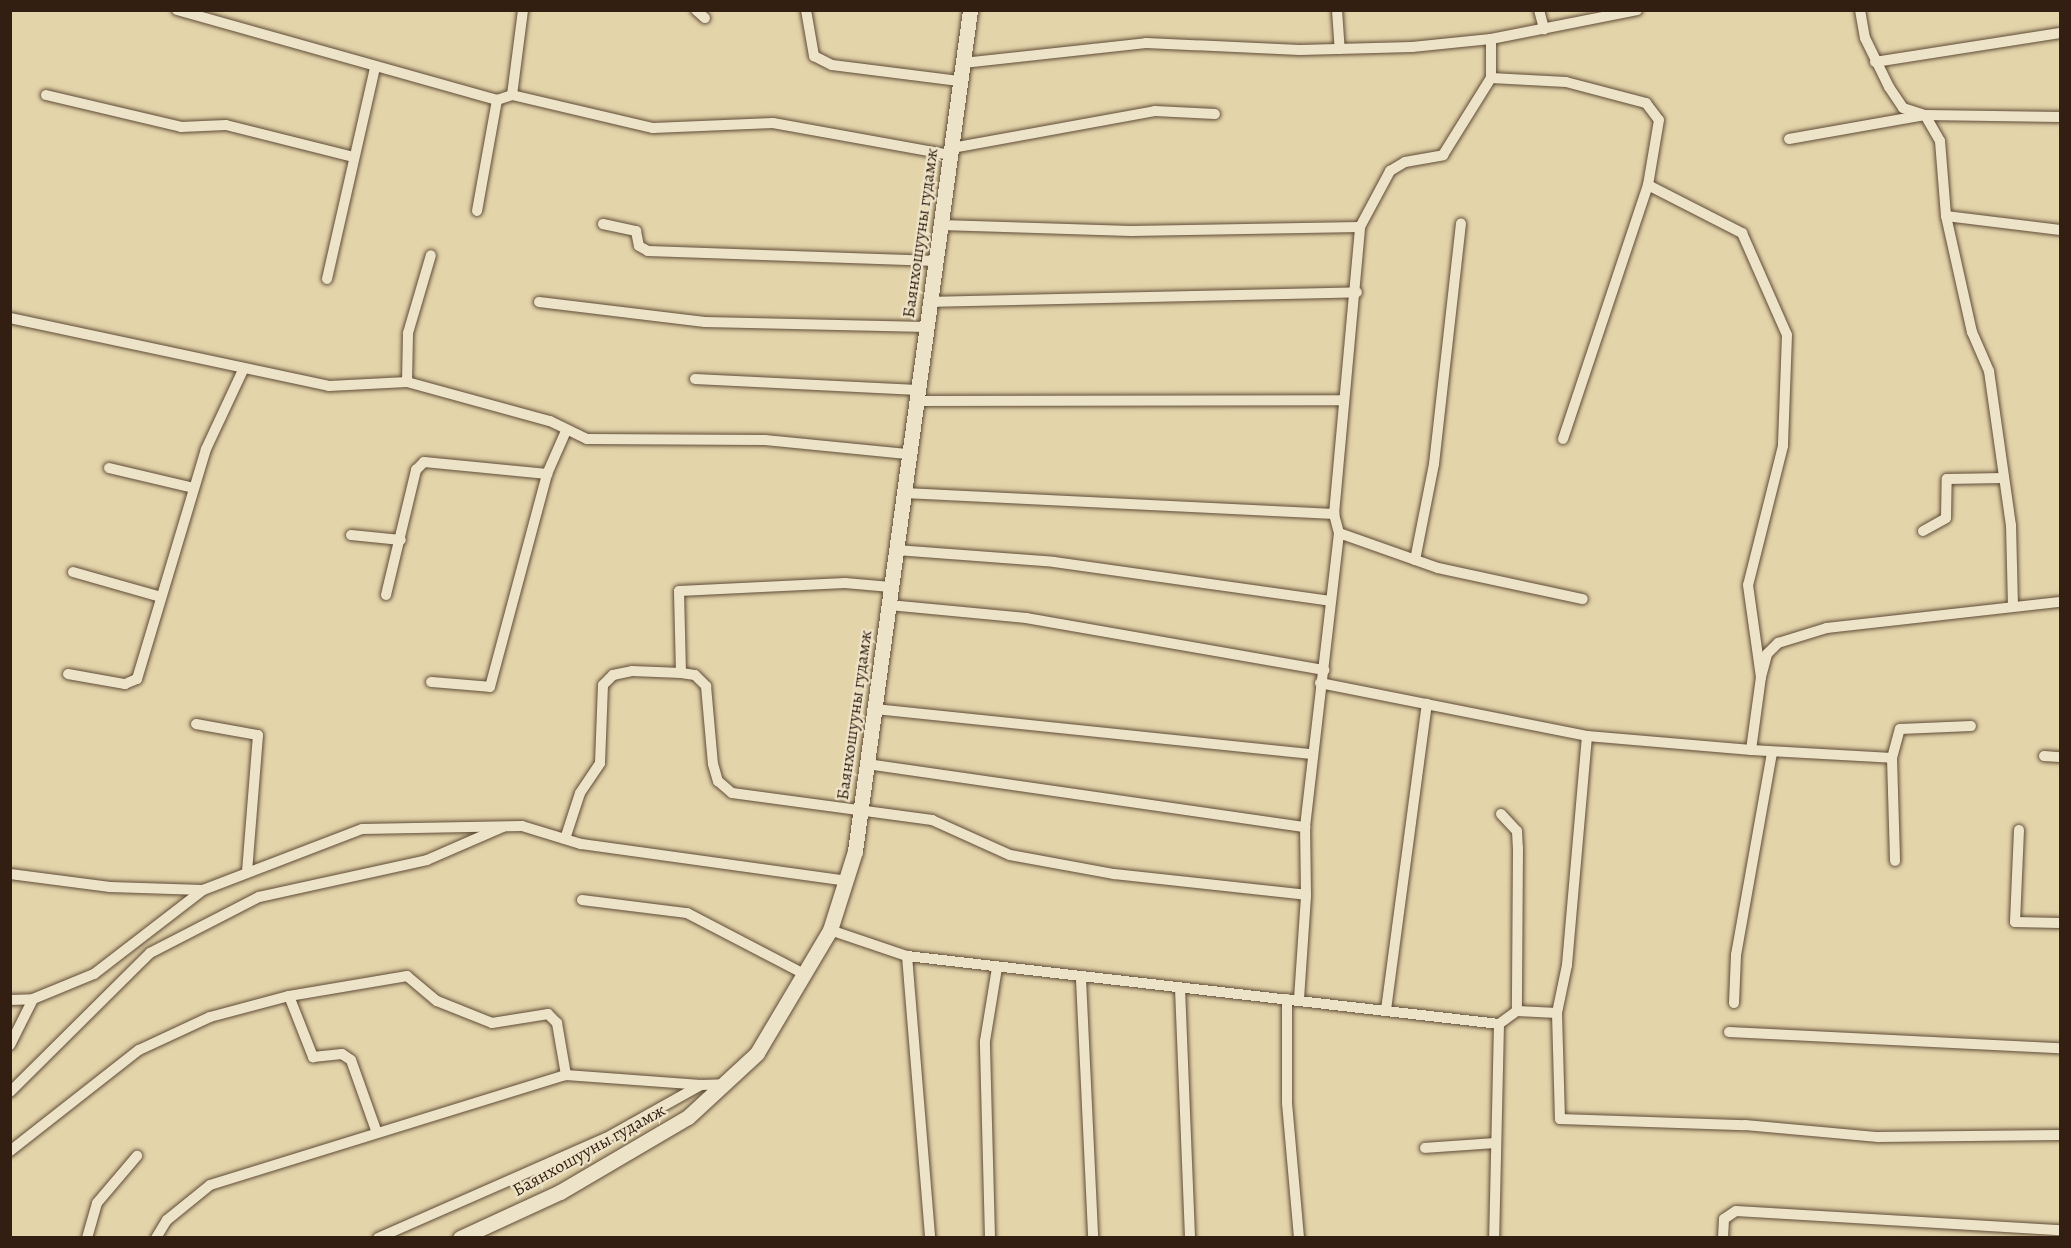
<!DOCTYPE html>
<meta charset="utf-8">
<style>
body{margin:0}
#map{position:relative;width:2071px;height:1248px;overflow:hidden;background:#e4d4aa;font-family:Alegreya,serif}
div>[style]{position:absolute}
.roads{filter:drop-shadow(0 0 2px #5f4c37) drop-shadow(0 0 2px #5f4c37)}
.street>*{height:10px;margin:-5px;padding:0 5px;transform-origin:5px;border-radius:5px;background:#ede3c8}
.secondary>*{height:15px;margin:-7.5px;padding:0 7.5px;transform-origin:7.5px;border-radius:7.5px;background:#ede3c8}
span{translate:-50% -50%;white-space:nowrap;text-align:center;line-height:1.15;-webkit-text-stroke:4.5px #ede3c8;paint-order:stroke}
.street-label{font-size:18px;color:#331f11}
.frame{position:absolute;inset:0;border:12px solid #331f11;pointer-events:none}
</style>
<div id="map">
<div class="roads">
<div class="street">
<div style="left:177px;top:10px;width:332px;rotate:15.7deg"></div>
<div style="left:497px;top:100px;width:16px;rotate:-18deg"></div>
<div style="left:512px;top:95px;width:145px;rotate:13.2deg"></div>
<div style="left:653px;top:128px;width:120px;rotate:-2.4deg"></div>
<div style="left:773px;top:123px;width:181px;rotate:10.2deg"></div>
<div style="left:696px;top:10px;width:12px;rotate:42deg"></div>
<div style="left:806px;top:10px;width:47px;rotate:80.1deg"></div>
<div style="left:814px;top:56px;width:20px;rotate:27deg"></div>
<div style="left:832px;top:65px;width:128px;rotate:7.2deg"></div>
<div style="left:1337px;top:10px;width:39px;rotate:86deg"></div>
<div style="left:1539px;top:10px;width:20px;rotate:75deg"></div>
<div style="left:1860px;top:10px;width:28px;rotate:80deg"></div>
<div style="left:1865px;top:38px;width:55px;rotate:63.9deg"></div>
<div style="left:1889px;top:87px;width:25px;rotate:56deg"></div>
<div style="left:1903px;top:108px;width:23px;rotate:18deg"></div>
<div style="left:1925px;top:115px;width:30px;rotate:60deg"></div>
<div style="left:1940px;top:141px;width:75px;rotate:85.4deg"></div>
<div style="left:1946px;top:216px;width:115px;rotate:7deg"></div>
<div style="left:1491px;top:39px;width:39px;rotate:90deg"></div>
<div style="left:1491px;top:78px;width:75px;rotate:3.1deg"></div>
<div style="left:1566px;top:82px;width:83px;rotate:14.7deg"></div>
<div style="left:1646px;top:103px;width:21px;rotate:53deg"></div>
<div style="left:1659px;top:120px;width:66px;rotate:99.6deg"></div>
<div style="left:1648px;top:185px;width:106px;rotate:27.1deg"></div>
<div style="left:1742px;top:233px;width:111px;rotate:66.2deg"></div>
<div style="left:1787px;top:335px;width:111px;rotate:92.1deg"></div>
<div style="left:1783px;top:446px;width:143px;rotate:104.1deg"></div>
<div style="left:1748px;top:585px;width:93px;rotate:82deg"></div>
<div style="left:1875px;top:62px;width:187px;rotate:-8.9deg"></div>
<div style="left:963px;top:63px;width:184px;rotate:-6.2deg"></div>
<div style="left:1146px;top:43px;width:154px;rotate:2.6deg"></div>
<div style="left:1300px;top:50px;width:112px;rotate:-1.5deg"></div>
<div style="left:1412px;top:47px;width:79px;rotate:-5.8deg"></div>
<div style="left:1491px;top:39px;width:149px;rotate:-11.2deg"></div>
<div style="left:46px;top:95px;width:139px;rotate:13.3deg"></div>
<div style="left:181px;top:127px;width:45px;rotate:-2.5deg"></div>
<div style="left:226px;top:125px;width:131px;rotate:14.1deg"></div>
<div style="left:512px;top:95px;width:86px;rotate:-82.6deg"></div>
<div style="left:1789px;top:139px;width:138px;rotate:-10deg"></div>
<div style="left:1925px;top:115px;width:135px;rotate:0.8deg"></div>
<div style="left:952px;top:148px;width:206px;rotate:-10.3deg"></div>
<div style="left:1155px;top:111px;width:60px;rotate:2.9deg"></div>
<div style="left:477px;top:211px;width:113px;rotate:-79.8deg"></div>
<div style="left:1946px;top:216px;width:119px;rotate:77.4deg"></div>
<div style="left:1972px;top:332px;width:43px;rotate:66.4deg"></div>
<div style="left:1989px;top:371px;width:156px;rotate:81.9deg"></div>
<div style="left:2011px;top:525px;width:80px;rotate:88.6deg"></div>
<div style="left:603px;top:224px;width:34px;rotate:12deg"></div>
<div style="left:636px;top:231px;width:15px;rotate:79deg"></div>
<div style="left:639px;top:246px;width:10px;rotate:29deg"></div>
<div style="left:648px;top:251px;width:288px;rotate:2deg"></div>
<div style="left:1360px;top:227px;width:64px;rotate:-61.8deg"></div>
<div style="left:1390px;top:171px;width:17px;rotate:-31deg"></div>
<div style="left:1405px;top:162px;width:39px;rotate:-10deg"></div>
<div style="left:1443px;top:155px;width:91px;rotate:-58.1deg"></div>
<div style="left:327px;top:279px;width:216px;rotate:-77.2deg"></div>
<div style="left:539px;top:302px;width:167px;rotate:6.9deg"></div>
<div style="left:705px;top:322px;width:222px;rotate:1.3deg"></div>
<div style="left:930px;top:302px;width:427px;rotate:-1.3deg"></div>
<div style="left:10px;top:318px;width:326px;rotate:12deg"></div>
<div style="left:329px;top:386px;width:78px;rotate:-2.9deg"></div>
<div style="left:407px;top:382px;width:148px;rotate:15.3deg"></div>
<div style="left:550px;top:421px;width:41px;rotate:25.9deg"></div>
<div style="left:587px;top:439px;width:178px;rotate:0.3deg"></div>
<div style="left:765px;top:440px;width:145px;rotate:5.6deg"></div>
<div style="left:695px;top:379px;width:223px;rotate:2.8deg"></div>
<div style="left:407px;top:382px;width:49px;rotate:-88.8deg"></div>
<div style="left:408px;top:333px;width:81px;rotate:-73.6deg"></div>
<div style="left:917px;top:401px;width:426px;rotate:-0.1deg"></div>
<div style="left:1563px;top:439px;width:268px;rotate:-71.5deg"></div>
<div style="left:109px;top:468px;width:87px;rotate:13.2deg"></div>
<div style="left:904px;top:493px;width:431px;rotate:2.8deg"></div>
<div style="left:1923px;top:531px;width:26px;rotate:-29deg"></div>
<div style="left:1946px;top:518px;width:39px;rotate:-89deg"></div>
<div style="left:1947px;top:479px;width:57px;rotate:-1deg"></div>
<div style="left:1339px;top:533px;width:105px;rotate:19.5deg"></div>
<div style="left:1438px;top:568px;width:148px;rotate:12.1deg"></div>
<div style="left:351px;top:535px;width:50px;rotate:5.7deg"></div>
<div style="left:896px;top:550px;width:158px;rotate:4.3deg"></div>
<div style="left:1054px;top:562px;width:279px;rotate:8deg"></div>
<div style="left:1415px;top:560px;width:98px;rotate:-78.8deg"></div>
<div style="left:1434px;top:464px;width:242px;rotate:-83.6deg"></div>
<div style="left:73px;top:572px;width:91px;rotate:15.9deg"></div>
<div style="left:386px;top:595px;width:129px;rotate:-76.5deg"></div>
<div style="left:416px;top:470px;width:11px;rotate:-45deg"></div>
<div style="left:424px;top:462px;width:124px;rotate:5.6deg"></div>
<div style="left:889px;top:605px;width:138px;rotate:5.4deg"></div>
<div style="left:1026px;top:618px;width:303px;rotate:9.9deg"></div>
<div style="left:681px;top:673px;width:82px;rotate:-91.4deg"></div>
<div style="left:679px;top:591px;width:166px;rotate:-2.8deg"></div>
<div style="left:845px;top:583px;width:46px;rotate:5deg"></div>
<div style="left:68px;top:674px;width:58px;rotate:10deg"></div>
<div style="left:125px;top:684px;width:13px;rotate:-23deg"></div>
<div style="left:137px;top:679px;width:240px;rotate:-73.3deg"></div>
<div style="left:206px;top:449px;width:89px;rotate:-64.9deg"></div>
<div style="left:431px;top:682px;width:59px;rotate:4.8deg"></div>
<div style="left:490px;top:687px;width:220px;rotate:-75deg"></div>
<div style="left:547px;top:474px;width:47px;rotate:-66.2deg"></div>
<div style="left:1320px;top:683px;width:272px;rotate:11.2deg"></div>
<div style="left:1587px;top:736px;width:165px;rotate:4.9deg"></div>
<div style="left:1751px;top:750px;width:74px;rotate:-82.2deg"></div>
<div style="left:1761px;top:677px;width:24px;rotate:-75deg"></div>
<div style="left:1767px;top:654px;width:16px;rotate:-45deg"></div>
<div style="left:1778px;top:643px;width:51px;rotate:-17deg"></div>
<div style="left:1827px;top:628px;width:234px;rotate:-6.4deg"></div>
<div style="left:875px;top:709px;width:439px;rotate:5.9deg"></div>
<div style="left:196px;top:724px;width:63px;rotate:10.1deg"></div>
<div style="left:258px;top:735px;width:137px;rotate:94.6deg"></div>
<div style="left:1587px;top:736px;width:230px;rotate:95deg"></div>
<div style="left:1567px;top:965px;width:49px;rotate:101.8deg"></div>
<div style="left:1557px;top:1013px;width:106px;rotate:88.4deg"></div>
<div style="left:1560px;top:1119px;width:185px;rotate:1.9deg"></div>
<div style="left:1745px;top:1125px;width:134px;rotate:5.2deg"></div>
<div style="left:1878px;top:1137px;width:182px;rotate:-0.6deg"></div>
<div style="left:1751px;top:750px;width:141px;rotate:3.2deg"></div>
<div style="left:1892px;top:758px;width:30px;rotate:-75deg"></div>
<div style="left:1900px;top:729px;width:71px;rotate:-2.4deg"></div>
<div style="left:2044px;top:756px;width:16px;rotate:4deg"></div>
<div style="left:1892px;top:758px;width:103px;rotate:88.3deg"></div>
<div style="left:867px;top:764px;width:443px;rotate:8.2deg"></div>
<div style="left:1501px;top:814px;width:23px;rotate:47deg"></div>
<div style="left:1517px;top:831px;width:17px;rotate:87deg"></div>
<div style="left:1518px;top:848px;width:163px;rotate:90.4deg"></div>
<div style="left:2019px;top:830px;width:92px;rotate:92.5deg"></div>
<div style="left:2015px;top:922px;width:45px;rotate:1.3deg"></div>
<div style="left:565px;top:839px;width:48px;rotate:-71.9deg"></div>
<div style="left:580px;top:793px;width:36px;rotate:-56deg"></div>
<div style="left:600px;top:763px;width:78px;rotate:-87.8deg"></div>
<div style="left:603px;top:685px;width:14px;rotate:-45deg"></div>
<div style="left:613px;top:675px;width:19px;rotate:-12deg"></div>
<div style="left:632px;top:671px;width:49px;rotate:2.3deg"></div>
<div style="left:681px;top:673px;width:14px;rotate:8deg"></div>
<div style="left:695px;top:675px;width:16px;rotate:45deg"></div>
<div style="left:706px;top:686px;width:78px;rotate:84.9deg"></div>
<div style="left:713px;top:764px;width:18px;rotate:74deg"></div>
<div style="left:718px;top:781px;width:18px;rotate:41deg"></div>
<div style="left:732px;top:793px;width:202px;rotate:7.7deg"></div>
<div style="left:932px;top:820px;width:85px;rotate:24.2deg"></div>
<div style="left:1010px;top:855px;width:106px;rotate:10.4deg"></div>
<div style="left:1114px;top:874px;width:193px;rotate:6.2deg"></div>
<div style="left:1306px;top:895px;width:68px;rotate:-90.8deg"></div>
<div style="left:1305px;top:827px;width:296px;rotate:-83.4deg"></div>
<div style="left:1339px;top:533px;width:20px;rotate:-105deg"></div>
<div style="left:1334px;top:514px;width:288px;rotate:-84.8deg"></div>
<div style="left:1360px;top:227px;width:229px;rotate:179deg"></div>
<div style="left:1131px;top:231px;width:190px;rotate:-178.2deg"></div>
<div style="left:10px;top:874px;width:101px;rotate:7.4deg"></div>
<div style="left:110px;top:887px;width:93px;rotate:1.8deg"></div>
<div style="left:582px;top:900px;width:106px;rotate:7.1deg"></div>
<div style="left:687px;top:913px;width:134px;rotate:27.5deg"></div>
<div style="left:830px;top:930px;width:81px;rotate:18.7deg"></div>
<div style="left:907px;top:956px;width:283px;rotate:85.3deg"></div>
<div style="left:907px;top:956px;width:596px;rotate:6.55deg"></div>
<div style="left:1499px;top:1024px;width:214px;rotate:91.3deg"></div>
<div style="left:1081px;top:979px;width:259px;rotate:87.3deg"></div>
<div style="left:1180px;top:988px;width:250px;rotate:87.7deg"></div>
<div style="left:289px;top:996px;width:66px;rotate:68.5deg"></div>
<div style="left:313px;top:1057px;width:29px;rotate:-6deg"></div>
<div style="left:342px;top:1054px;width:11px;rotate:34deg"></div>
<div style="left:351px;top:1060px;width:77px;rotate:70.4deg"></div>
<div style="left:1287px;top:999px;width:104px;rotate:90deg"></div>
<div style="left:1287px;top:1103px;width:136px;rotate:84.9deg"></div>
<div style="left:1299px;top:999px;width:104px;rotate:-86.1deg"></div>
<div style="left:10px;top:1000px;width:23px;rotate:-2deg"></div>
<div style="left:1734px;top:1003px;width:48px;rotate:-87.6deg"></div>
<div style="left:1736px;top:955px;width:206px;rotate:-79.9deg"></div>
<div style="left:1386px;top:1010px;width:309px;rotate:-82.4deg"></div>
<div style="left:1499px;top:1024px;width:22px;rotate:-36deg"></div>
<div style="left:1517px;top:1011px;width:40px;rotate:2.9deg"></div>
<div style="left:1729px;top:1032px;width:331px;rotate:2.8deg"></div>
<div style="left:10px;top:1045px;width:51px;rotate:-63.4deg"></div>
<div style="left:33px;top:999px;width:66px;rotate:-22.3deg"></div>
<div style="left:94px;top:974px;width:138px;rotate:-37.6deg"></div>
<div style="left:203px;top:890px;width:170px;rotate:-21deg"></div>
<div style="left:362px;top:829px;width:160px;rotate:-1.1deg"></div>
<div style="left:522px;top:826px;width:62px;rotate:17deg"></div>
<div style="left:581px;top:844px;width:268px;rotate:7.9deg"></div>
<div style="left:10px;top:1092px;width:197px;rotate:-44.8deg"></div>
<div style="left:150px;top:953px;width:123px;rotate:-27.2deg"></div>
<div style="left:259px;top:897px;width:172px;rotate:-12.4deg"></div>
<div style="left:427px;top:860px;width:83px;rotate:-23.5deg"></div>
<div style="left:1425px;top:1148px;width:69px;rotate:-4.1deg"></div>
<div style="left:10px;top:1151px;width:164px;rotate:-38.1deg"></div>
<div style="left:139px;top:1050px;width:78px;rotate:-24.9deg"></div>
<div style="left:210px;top:1017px;width:82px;rotate:-14.9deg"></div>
<div style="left:289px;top:996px;width:120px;rotate:-9.6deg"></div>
<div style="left:407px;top:976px;width:39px;rotate:40deg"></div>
<div style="left:437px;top:1001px;width:59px;rotate:21.8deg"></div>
<div style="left:492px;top:1023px;width:57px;rotate:-9.1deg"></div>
<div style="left:548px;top:1014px;width:13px;rotate:45deg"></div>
<div style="left:557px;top:1023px;width:53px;rotate:80.2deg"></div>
<div style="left:87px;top:1238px;width:36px;rotate:-74deg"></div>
<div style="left:97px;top:1203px;width:62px;rotate:-49.6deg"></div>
<div style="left:156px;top:1238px;width:21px;rotate:-59deg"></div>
<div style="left:167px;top:1220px;width:55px;rotate:-39.1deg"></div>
<div style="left:210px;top:1185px;width:373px;rotate:-17.2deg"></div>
<div style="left:566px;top:1075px;width:135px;rotate:4.2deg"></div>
<div style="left:378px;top:1238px;width:249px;rotate:-23.7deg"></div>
<div style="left:606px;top:1138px;width:109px;rotate:-29.2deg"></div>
<div style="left:701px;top:1085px;width:23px;rotate:-2deg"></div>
<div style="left:990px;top:1238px;width:197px;rotate:-91.5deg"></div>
<div style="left:985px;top:1041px;width:74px;rotate:-80.7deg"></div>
<div style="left:1723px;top:1238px;width:19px;rotate:-87deg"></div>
<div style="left:1724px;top:1219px;width:14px;rotate:-34deg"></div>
<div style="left:1736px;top:1211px;width:325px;rotate:3.4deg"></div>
</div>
<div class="secondary">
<div style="left:460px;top:1238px;width:110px;rotate:-24.7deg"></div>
<div style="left:560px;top:1192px;width:148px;rotate:-30.4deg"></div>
<div style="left:688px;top:1117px;width:94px;rotate:-42.8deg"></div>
<div style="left:757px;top:1053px;width:143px;rotate:-59.3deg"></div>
<div style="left:830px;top:930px;width:83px;rotate:-72.4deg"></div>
<div style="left:855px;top:851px;width:849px;rotate:-82.21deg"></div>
</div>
</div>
<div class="street-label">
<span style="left:920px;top:233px;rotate:-82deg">Баянхошууны гудамж</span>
<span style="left:854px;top:715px;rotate:-82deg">Баянхошууны гудамж</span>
<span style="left:589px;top:1150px;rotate:-29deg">Баянхошууны гудамж</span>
</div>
<div class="frame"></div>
</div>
